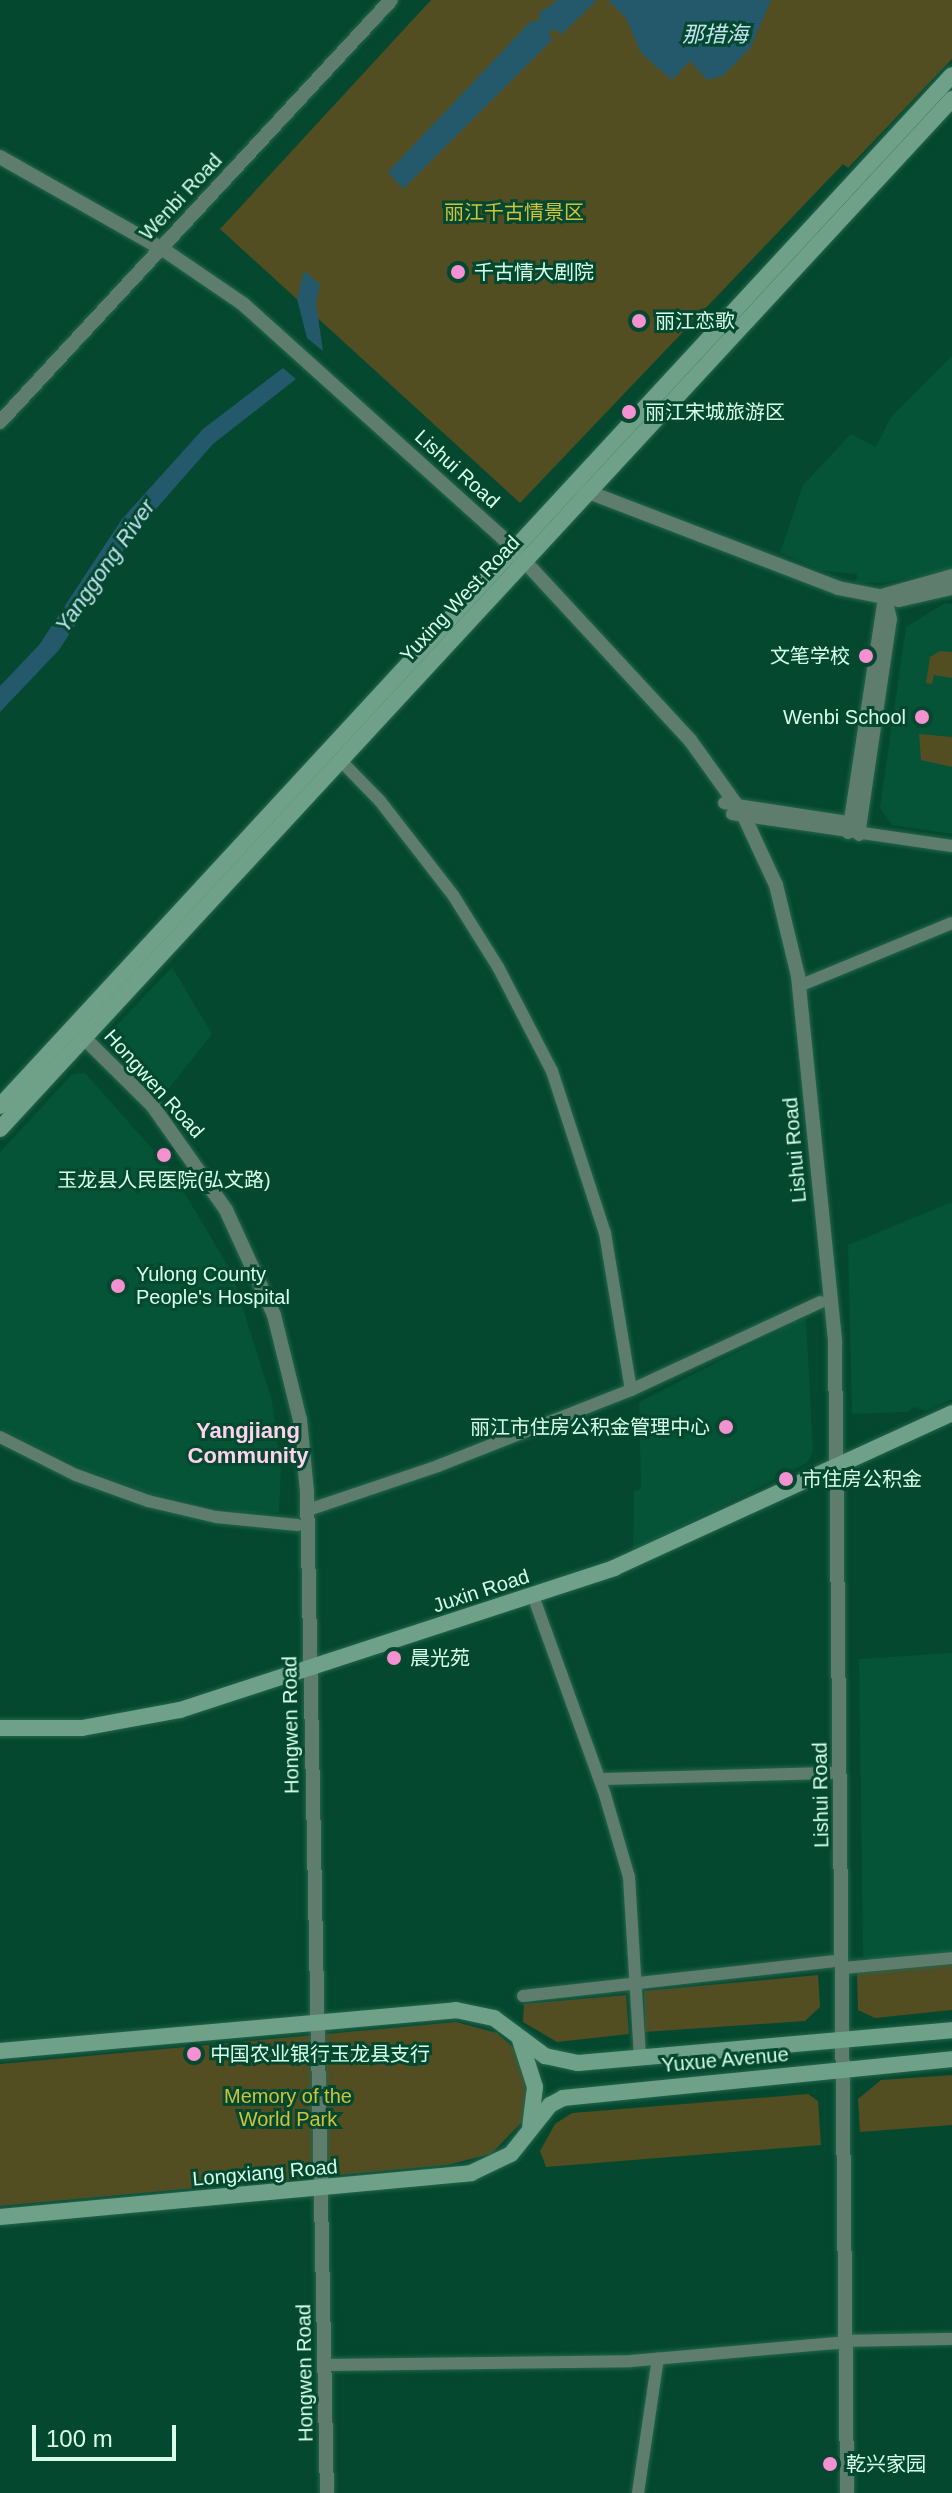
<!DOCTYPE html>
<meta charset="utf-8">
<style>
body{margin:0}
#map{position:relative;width:952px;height:2493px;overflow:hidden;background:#03482f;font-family:Arial,"Noto Sans SC",sans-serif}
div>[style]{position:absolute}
.built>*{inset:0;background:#055438}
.green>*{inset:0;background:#534d22}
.water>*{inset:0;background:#23596a}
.river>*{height:18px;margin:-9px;padding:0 9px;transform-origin:9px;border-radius:9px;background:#23596a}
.roads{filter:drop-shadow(0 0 2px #25654d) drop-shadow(0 0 2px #25654d)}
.minor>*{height:12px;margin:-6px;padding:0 6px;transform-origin:6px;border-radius:6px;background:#5e7d6d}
.tertiary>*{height:14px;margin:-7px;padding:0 7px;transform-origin:7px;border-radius:7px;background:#5e7d6d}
.secondary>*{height:16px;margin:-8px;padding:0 8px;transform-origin:8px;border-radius:8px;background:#6fa188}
.dots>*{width:22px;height:22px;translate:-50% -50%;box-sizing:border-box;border:4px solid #03482f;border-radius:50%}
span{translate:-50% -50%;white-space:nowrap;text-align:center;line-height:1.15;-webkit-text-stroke:6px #03482f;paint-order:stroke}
.street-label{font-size:20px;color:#d8ffea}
.park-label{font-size:20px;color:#d2c13a}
.poi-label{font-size:20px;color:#d8ffea}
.left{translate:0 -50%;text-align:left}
.right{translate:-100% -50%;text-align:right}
.water-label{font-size:22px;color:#c2e2ee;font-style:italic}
.neighbourhood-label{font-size:22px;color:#ffd2ed;font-weight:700}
.scale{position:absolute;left:32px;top:2425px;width:144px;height:36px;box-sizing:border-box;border:4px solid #d8ffea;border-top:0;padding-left:10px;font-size:24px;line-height:28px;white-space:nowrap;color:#d8ffea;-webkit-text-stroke:6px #03482f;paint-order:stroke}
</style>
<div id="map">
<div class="built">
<div style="clip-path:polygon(952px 356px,952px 569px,882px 583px,856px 582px,857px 574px,823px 571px,780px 553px,803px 485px,851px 434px,876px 447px,891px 417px)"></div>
<div style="clip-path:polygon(945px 603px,952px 604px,952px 834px,892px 825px,880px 808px,906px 627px)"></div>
<div style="clip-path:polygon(172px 967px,212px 1034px,163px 1096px,112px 1045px,111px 1031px)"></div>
<div style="clip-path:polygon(85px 1073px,171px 1170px,232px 1273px,272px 1401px,281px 1470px,279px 1513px,240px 1512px,152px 1494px,79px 1467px,0 1428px,0 1152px,72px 1074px)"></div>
<div style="clip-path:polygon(952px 1202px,952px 1399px,926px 1411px,914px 1407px,908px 1412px,852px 1414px,848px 1245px)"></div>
<div style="clip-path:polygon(806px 1317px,813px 1451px,807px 1463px,633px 1551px,634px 1491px,641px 1489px,639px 1402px)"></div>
<div style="clip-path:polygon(952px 1653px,952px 1952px,870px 1960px,863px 1956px,859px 1659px)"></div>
</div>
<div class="green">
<div style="clip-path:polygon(431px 0,952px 0,952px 59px,848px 168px,843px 164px,520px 503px,220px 229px)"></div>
<div style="clip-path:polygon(940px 651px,952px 652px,952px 678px,934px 675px,932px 684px,926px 683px,930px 657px)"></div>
<div style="clip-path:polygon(919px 734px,952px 737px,952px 767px,921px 760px)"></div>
<div style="clip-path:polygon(952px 1964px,952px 2010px,875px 2018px,858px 2010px,857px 1973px)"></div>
<div style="clip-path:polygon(818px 1975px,820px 2007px,805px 2021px,645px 2032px,644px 1991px)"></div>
<div style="clip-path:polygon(626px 1995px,629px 2034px,557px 2042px,523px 2022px,524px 2004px)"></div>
<div style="clip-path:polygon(456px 2022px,497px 2033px,515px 2049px,528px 2074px,524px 2120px,491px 2154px,447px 2165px,0 2206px,0 2064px)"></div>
<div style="clip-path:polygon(952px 2075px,952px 2125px,860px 2132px,858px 2099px,881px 2080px)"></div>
<div style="clip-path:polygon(808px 2094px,818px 2101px,821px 2145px,546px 2167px,540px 2151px,555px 2124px,572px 2113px)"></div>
</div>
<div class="water">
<div style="clip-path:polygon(559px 0,597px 0,561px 35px,538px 13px)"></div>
<div style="clip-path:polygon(608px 0,771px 0,751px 47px,723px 76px,707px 80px,690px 61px,672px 80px,641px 53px,626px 18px)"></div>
<div style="clip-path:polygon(532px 20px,553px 39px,403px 189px,388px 172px)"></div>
<div style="clip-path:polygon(304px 271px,320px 284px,316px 303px,323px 351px,307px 338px,297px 299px)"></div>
<div style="clip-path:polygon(283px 368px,296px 379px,213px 444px,134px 534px,59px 650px,0 712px,0 686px,39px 645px,122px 519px,203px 429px)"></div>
</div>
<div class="river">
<div style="left:527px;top:44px;width:61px;rotate:-46.3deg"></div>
</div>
<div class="roads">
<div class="minor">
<div style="left:340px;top:760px;width:57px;rotate:45.7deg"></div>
<div style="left:380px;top:801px;width:119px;rotate:52.2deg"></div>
<div style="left:453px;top:895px;width:85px;rotate:58deg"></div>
<div style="left:498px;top:967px;width:117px;rotate:62.6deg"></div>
<div style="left:552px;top:1071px;width:170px;rotate:71.9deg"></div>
<div style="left:605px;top:1233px;width:159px;rotate:80.6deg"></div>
<div style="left:724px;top:803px;width:133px;rotate:8.7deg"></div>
<div style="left:732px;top:814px;width:222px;rotate:8.3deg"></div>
<div style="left:848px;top:833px;width:238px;rotate:-81.3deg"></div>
<div style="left:859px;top:835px;width:218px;rotate:-81.6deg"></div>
<div style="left:891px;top:619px;width:25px;rotate:-104deg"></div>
<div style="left:799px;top:986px;width:165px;rotate:-22.4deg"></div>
<div style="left:0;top:1437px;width:85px;rotate:26.6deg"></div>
<div style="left:76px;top:1475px;width:77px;rotate:19.9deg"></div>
<div style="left:148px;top:1501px;width:70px;rotate:13.2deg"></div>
<div style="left:216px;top:1517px;width:82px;rotate:5.6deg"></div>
<div style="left:308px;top:1510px;width:137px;rotate:-18.7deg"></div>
<div style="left:438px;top:1466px;width:207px;rotate:-21.5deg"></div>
<div style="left:631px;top:1390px;width:209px;rotate:-24.9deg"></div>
<div style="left:536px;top:1604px;width:203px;rotate:70.1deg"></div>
<div style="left:605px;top:1795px;width:85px;rotate:73.7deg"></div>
<div style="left:629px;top:1877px;width:182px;rotate:86.5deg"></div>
<div style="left:600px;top:1779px;width:231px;rotate:-1.5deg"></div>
<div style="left:843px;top:1968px;width:109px;rotate:-5.2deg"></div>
<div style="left:523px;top:1996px;width:312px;rotate:-6.4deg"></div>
<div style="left:846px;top:2341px;width:106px;rotate:-1.1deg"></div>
<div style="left:325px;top:2365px;width:306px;rotate:-0.7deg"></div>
<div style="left:631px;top:2361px;width:207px;rotate:-5deg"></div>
<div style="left:638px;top:2493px;width:136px;rotate:-81.6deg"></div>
</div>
<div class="tertiary">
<div style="left:0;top:157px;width:185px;rotate:29.5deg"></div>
<div style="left:161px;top:248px;width:99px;rotate:34.3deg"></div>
<div style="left:243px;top:304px;width:350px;rotate:42deg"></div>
<div style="left:503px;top:538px;width:275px;rotate:47.2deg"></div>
<div style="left:690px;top:740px;width:91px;rotate:54.4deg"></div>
<div style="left:743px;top:814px;width:78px;rotate:65.1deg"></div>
<div style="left:776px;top:885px;width:94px;rotate:76.4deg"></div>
<div style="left:798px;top:976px;width:368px;rotate:84.2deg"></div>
<div style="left:835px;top:1342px;width:1151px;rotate:89.4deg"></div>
<div style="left:0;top:422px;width:575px;rotate:-47.18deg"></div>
<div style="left:578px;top:488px;width:279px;rotate:21deg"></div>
<div style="left:838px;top:588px;width:62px;rotate:11.1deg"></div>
<div style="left:899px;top:600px;width:54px;rotate:-12.8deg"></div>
<div style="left:885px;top:595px;width:70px;rotate:-15.8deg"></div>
<div style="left:77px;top:1031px;width:105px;rotate:44.6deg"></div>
<div style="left:152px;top:1105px;width:128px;rotate:54.8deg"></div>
<div style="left:226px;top:1210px;width:115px;rotate:65.4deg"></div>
<div style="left:274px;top:1315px;width:108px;rotate:76.1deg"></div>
<div style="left:300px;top:1420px;width:72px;rotate:84.4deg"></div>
<div style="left:307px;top:1492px;width:1001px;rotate:88.86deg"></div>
</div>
<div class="secondary">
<div style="left:0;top:1106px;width:1403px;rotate:-47.28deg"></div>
<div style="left:0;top:1129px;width:1403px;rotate:-47.25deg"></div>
<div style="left:0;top:1728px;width:82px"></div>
<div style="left:82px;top:1728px;width:100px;rotate:-10.4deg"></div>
<div style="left:180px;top:1710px;width:457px;rotate:-18.1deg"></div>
<div style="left:614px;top:1568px;width:372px;rotate:-24.6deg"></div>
<div style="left:520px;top:2040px;width:49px;rotate:72.3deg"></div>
<div style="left:535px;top:2087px;width:39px;rotate:97deg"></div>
<div style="left:0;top:2051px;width:458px;rotate:-5.1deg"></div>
<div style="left:456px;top:2010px;width:39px;rotate:12deg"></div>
<div style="left:494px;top:2018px;width:64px;rotate:36.7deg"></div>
<div style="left:545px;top:2056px;width:34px;rotate:12deg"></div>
<div style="left:578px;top:2063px;width:375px;rotate:-5deg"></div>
<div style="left:0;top:2217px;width:473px;rotate:-5.3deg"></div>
<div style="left:471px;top:2173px;width:44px;rotate:-25.4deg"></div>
<div style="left:511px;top:2154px;width:63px;rotate:-51.5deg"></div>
<div style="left:550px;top:2105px;width:15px;rotate:-28deg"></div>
<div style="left:563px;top:2098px;width:391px;rotate:-5.7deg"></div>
</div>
</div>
<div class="dots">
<div style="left:458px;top:272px;background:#f590d1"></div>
<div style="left:639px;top:321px;background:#f590d1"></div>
<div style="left:629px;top:412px;background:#f590d1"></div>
<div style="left:866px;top:656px;background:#f590d1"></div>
<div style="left:922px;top:717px;background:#f590d1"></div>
<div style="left:164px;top:1155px;background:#f590d1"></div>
<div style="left:118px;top:1286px;background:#f590d1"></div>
<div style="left:726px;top:1427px;background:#f590d1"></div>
<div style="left:786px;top:1479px;background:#f590d1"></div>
<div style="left:394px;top:1658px;background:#f590d1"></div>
<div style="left:194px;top:2054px;background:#f590d1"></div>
<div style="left:830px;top:2464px;background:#f590d1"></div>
</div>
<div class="street-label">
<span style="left:181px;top:197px;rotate:-47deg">Wenbi Road</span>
<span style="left:457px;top:469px;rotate:42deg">Lishui Road</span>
<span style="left:460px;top:599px;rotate:-47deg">Yuxing West Road</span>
<span style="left:154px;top:1084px;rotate:48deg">Hongwen Road</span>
<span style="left:795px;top:1150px;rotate:-95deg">Lishui Road</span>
<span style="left:481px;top:1591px;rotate:-18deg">Juxin Road</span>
<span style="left:291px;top:1725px;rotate:-91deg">Hongwen Road</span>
<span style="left:821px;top:1795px;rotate:-91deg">Lishui Road</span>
<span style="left:725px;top:2060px;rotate:-5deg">Yuxue Avenue</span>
<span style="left:265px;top:2173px;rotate:-5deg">Longxiang Road</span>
<span style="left:305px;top:2373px;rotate:-91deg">Hongwen Road</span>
</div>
<div class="park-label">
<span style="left:514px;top:212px">丽江千古情景区</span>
<span style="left:288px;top:2108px">Memory of the<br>World Park</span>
</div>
<div class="poi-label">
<span class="left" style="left:474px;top:272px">千古情大剧院</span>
<span class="left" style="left:655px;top:321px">丽江恋歌</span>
<span class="left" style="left:645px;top:412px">丽江宋城旅游区</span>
<span class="right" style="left:850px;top:656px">文笔学校</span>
<span class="right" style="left:906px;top:717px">Wenbi School</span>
<span style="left:164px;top:1180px">玉龙县人民医院(弘文路)</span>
<span class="left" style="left:136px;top:1286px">Yulong County<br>People's Hospital</span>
<span class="right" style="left:710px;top:1427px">丽江市住房公积金管理中心</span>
<span class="left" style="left:802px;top:1479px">市住房公积金</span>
<span class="left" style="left:410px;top:1658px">晨光苑</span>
<span class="left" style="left:210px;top:2054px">中国农业银行玉龙县支行</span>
<span class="left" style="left:846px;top:2464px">乾兴家园</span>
</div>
<div class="water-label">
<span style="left:715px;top:35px">那措海</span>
<span style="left:105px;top:566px;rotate:-55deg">Yanggong River</span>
</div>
<div class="neighbourhood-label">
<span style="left:248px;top:1443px">Yangjiang<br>Community</span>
</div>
<div class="scale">100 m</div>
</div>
